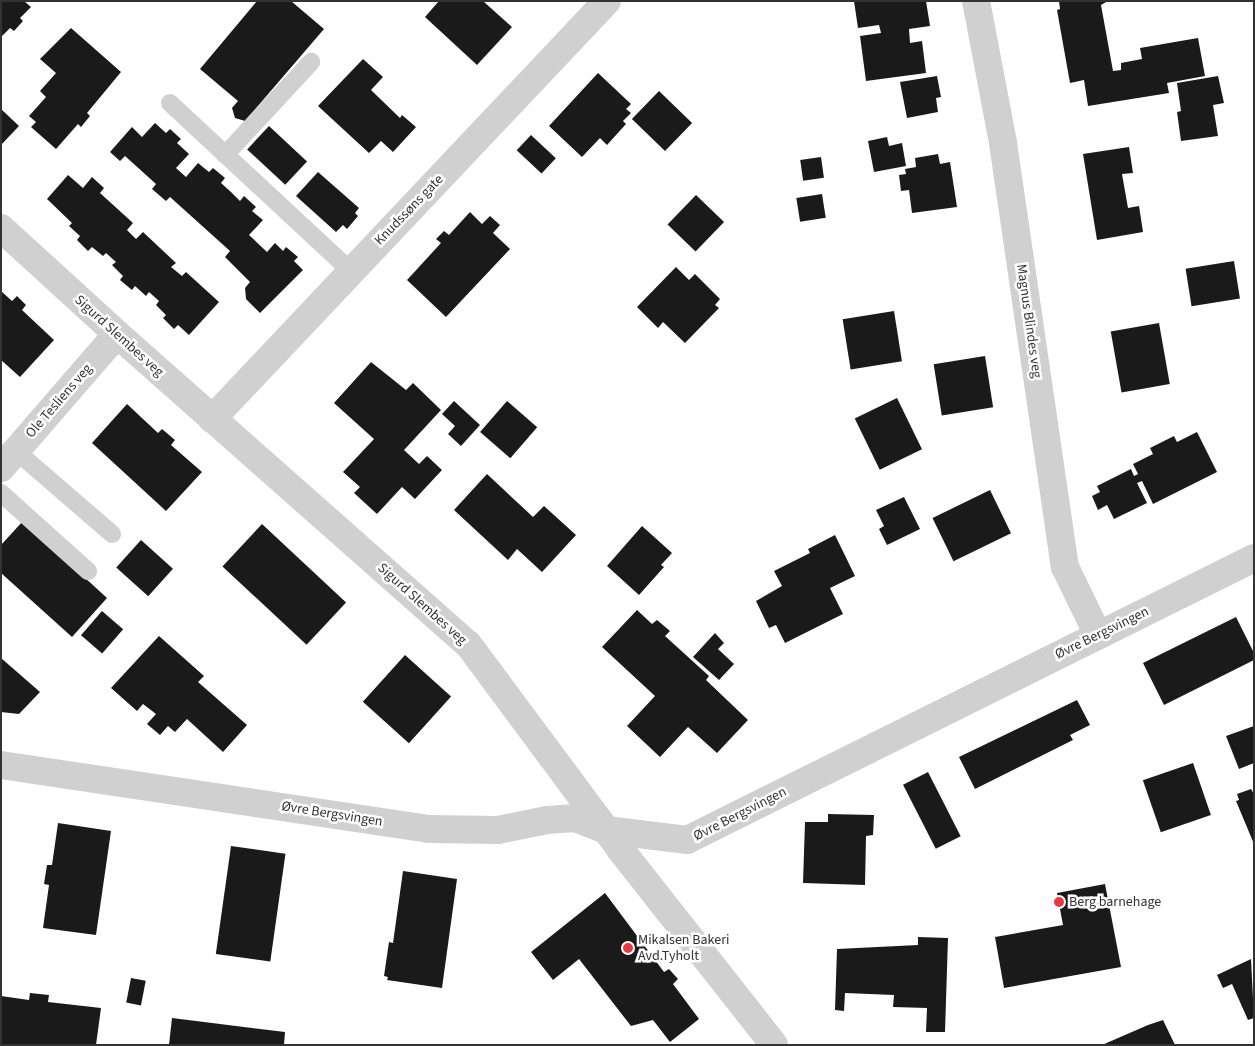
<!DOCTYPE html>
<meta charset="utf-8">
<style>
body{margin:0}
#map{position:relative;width:1255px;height:1046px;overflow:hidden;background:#fff;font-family:"Source Sans 3",sans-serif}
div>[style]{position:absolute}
.building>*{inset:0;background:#1a1a1a;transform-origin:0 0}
.service>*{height:18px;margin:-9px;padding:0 9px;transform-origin:9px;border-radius:9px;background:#d0d0d0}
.minor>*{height:28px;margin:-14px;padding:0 14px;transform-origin:14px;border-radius:14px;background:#d0d0d0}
.dots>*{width:14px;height:14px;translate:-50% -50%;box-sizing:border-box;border:2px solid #fff;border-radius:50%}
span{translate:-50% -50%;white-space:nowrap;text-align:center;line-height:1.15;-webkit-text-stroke:5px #fff;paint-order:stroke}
.street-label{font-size:14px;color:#333}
.poi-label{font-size:14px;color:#333}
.left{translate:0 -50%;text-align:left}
.frame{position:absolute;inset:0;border:2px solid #333;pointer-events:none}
</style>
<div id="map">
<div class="building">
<div style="clip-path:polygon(1px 1px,24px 1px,31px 7px,20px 18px,23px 21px,14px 31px,10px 28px,1px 37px)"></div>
<div style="clip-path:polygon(257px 1px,291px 1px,324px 29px,245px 121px,235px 118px,232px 108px,238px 101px,200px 69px)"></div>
<div style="clip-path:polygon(439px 1px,483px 1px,512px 27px,477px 65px,425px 17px)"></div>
<div style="clip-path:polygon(854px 1px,926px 1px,930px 26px,909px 29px,910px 43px,922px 41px,926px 73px,866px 81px,860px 36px,881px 33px,879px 25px,858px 28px)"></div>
<div style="clip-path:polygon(1059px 1px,1108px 1px,1101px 5px,1113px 71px,1121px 70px,1121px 63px,1142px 59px,1140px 48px,1198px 38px,1205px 76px,1167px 83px,1169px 93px,1088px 106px,1084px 80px,1070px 83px,1057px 10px,1060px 9px)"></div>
<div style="clip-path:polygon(71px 28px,121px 72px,87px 113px,90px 116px,81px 127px,78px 124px,56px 149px,31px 127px,36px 122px,29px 116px,46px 97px,40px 91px,56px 73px,40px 59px)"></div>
<div style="clip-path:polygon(363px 59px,383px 77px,371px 90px,400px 118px,402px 115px,416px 127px,393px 152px,381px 141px,369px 153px,318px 106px)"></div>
<div style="clip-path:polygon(598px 73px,631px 104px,626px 109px,631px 113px,623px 121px,626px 124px,607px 145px,600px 138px,582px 157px,549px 126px)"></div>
<div style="clip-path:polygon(937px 76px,941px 97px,936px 98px,938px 112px,907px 118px,900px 82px)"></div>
<div style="clip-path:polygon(1218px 76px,1224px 103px,1213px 105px,1218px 136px,1181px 141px,1177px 112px,1181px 111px,1177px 83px)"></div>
<div style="left:659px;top:91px;width:46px;height:39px;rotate:44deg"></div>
<div style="clip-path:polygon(1px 109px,19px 126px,1px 145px)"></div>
<div style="clip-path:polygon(155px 123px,166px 133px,170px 129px,181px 139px,177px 143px,189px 154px,176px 168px,186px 177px,198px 163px,209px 172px,213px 168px,225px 178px,221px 183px,231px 192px,240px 201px,244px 196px,256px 207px,252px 211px,263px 220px,249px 235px,267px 252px,275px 243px,283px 251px,286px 247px,298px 257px,294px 261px,303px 270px,260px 313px,246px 299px,245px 288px,250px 282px,225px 257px,230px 251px,170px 197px,166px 201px,152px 189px,156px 184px,125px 156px,120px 161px,110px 152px,132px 127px,142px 137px)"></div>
<div style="left:269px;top:126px;width:52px;height:32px;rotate:43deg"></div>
<div style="left:531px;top:135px;width:34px;height:21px;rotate:43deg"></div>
<div style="clip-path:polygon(887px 137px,889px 146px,902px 143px,906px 166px,874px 172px,868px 141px)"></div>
<div style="clip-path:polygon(1129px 147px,1133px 173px,1122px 174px,1128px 208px,1139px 206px,1143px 232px,1097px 240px,1083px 154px)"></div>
<div style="clip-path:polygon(938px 154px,940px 164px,950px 162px,957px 207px,912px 213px,909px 190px,901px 191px,899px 175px,906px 174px,905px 169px,916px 167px,915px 158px)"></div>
<div style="left:821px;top:157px;width:21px;height:21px;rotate:82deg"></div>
<div style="clip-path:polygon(318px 172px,359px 208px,355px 213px,358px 216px,347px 229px,343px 225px,336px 232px,296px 196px)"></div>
<div style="clip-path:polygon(68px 175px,83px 188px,92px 177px,104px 188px,100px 193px,133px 223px,127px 230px,136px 239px,143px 232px,176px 263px,171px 267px,182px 276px,186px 272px,219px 302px,189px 335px,178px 325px,174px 329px,163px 318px,166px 315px,156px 305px,159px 301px,149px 292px,146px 296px,135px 286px,132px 290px,120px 280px,123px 276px,112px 265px,116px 262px,106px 253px,103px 256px,92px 247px,88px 251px,77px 240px,80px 236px,69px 226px,72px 223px,47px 199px)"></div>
<div style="left:822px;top:194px;width:24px;height:26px;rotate:81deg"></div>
<div style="left:696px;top:195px;width:39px;height:41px;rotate:44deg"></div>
<div style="clip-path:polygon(470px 212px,482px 224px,490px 216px,500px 225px,493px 233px,510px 249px,446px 317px,407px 280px,441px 243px,436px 239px,444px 231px,449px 235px)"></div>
<div style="left:1234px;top:261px;width:38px;height:49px;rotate:81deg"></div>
<div style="clip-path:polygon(676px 267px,689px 280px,695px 274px,720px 299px,715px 305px,719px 308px,685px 343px,663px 322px,658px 328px,637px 307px)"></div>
<div style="clip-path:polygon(1px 291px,12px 301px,17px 296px,26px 305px,22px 310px,54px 340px,20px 377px,1px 360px)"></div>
<div style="left:894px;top:311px;width:51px;height:52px;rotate:81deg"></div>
<div style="left:1159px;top:323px;width:62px;height:49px;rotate:80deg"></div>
<div style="left:985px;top:356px;width:52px;height:52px;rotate:81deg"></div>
<div style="clip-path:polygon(371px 362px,406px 390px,413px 383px,441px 410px,404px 450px,419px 464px,427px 456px,442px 470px,415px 499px,402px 487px,377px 514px,354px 493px,360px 487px,343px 472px,374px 439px,334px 403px)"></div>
<div style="left:897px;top:398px;width:57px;height:47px;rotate:64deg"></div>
<div style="clip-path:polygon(454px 401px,480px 425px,461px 446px,448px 434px,455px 426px,442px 414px)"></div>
<div style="left:507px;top:401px;width:40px;height:41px;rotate:41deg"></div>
<div style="clip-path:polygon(127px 404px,158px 433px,162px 429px,175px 440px,171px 445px,202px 472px,166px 511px,92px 443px)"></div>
<div style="clip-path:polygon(1197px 432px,1217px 472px,1153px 504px,1142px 481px,1137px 483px,1147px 503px,1114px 519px,1107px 505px,1098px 510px,1092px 496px,1100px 492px,1097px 486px,1131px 469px,1134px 476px,1138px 474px,1133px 464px,1153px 454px,1150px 448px,1174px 436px,1177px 442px)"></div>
<div style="clip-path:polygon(487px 474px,533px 517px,544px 506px,576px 535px,542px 572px,517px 549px,508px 560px,454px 510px)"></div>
<div style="left:990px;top:490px;width:48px;height:64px;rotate:64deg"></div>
<div style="clip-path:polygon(904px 497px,920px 529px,887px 545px,879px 529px,884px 526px,876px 510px)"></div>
<div style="clip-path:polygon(23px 521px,107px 598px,72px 637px,1px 573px,1px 545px)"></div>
<div style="left:262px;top:524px;width:115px;height:58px;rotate:43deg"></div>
<div style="clip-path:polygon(642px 526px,672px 553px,661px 565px,664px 567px,639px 595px,607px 566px)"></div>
<div style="clip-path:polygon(835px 535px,855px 576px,830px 588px,843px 614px,785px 643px,776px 625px,769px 628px,756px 601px,782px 586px,774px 571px,810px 553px,808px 549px)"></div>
<div style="left:141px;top:540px;width:43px;height:37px;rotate:42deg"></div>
<div style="clip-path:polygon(637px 610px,652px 624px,657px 620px,670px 631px,665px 636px,709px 676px,706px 680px,748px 720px,717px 753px,688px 727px,660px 757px,627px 726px,655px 696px,602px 647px)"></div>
<div style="left:102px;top:611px;width:28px;height:32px;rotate:41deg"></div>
<div style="clip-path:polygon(1236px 617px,1254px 653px,1254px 660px,1164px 705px,1143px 663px)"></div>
<div style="clip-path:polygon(715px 633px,724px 643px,718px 649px,734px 664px,719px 680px,693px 657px)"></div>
<div style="clip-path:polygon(159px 636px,204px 676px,198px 682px,247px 725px,223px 752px,187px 719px,175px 732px,168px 726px,160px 735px,147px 724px,156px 714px,143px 704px,137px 711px,111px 688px)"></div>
<div style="left:405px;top:655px;width:62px;height:63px;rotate:42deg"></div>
<div style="clip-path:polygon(1px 658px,40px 692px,19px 714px,1px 712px)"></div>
<div style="clip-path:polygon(1077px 700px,1090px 725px,1070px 735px,1073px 740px,975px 789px,959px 757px)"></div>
<div style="clip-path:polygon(1254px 726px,1254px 763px,1239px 769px,1226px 736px)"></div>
<div style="left:1193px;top:763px;width:55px;height:53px;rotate:71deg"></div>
<div style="left:928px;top:772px;width:72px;height:28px;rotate:63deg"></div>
<div style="clip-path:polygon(1251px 789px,1254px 794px,1254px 844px,1236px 801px,1239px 800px,1237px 794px)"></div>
<div style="clip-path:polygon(828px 814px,874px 815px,873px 835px,866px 836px,865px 885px,803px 883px,805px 822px,828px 822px)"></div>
<div style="clip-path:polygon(58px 823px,111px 831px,96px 935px,43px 928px,49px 885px,44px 884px,47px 865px,52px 865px)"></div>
<div style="left:231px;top:846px;width:55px;height:109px;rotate:8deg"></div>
<div style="clip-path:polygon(403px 871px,457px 879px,442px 988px,387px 980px,388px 977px,384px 976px,389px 942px,393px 943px)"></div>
<div style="clip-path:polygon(1105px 884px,1121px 967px,1004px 988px,995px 937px,1063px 925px,1057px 893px)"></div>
<div style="clip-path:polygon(605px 893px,664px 972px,669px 969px,678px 979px,673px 984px,699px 1019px,670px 1042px,653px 1020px,631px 1026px,579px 959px,553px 980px,531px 952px)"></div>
<div style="clip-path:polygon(918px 937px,948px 938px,945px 1032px,926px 1032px,927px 1008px,893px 1007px,894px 995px,845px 993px,844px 1011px,835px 1010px,837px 949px,918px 945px)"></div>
<div style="clip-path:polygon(1251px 959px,1254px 1018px,1248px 1020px,1232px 984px,1223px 988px,1217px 975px)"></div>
<div style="left:131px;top:978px;width:15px;height:25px;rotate:11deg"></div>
<div style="clip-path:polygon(30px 993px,49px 995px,48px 1002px,101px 1008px,96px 1045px,1px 1045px,1px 996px,29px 1000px)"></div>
<div style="clip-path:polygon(172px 1018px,285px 1032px,284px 1045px,169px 1045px)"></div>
<div style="clip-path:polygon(1163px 1020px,1175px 1045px,1102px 1045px,1148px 1025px)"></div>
</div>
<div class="service">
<div style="left:170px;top:103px;width:246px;rotate:42.9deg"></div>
<div style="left:225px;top:155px;width:127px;rotate:-47.2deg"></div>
<div style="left:16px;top:451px;width:127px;rotate:40.8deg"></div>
<div style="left:1px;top:493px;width:117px;rotate:41.9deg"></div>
</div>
<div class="minor">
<div style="left:976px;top:1px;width:145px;rotate:79.2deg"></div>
<div style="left:1003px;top:143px;width:429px;rotate:81.7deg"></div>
<div style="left:1065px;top:567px;width:76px;rotate:64.1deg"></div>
<div style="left:1px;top:228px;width:157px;rotate:42.4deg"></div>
<div style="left:117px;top:334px;width:468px;rotate:41.5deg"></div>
<div style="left:468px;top:644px;width:255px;rotate:53.4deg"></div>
<div style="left:620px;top:849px;width:249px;rotate:51.8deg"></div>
<div style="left:212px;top:419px;width:575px;rotate:-46.62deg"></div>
<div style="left:1px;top:468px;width:177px;rotate:-49.1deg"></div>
<div style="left:1px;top:765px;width:433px;rotate:8.5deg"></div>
<div style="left:429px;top:829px;width:69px;rotate:0.8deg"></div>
<div style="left:498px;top:830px;width:50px;rotate:-11.5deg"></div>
<div style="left:547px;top:820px;width:28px;rotate:-4deg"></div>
<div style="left:575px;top:818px;width:33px;rotate:21deg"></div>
<div style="left:606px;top:830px;width:82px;rotate:7deg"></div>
<div style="left:687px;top:840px;width:633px;rotate:-26.44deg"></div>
</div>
<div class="dots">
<div style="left:1059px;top:902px;background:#e63946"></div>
<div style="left:628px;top:948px;background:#e63946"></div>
</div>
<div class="street-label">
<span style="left:409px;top:210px;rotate:-46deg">Knudssøns gate</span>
<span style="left:1029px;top:321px;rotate:82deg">Magnus Blindes veg</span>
<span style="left:119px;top:336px;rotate:42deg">Sigurd Slembes veg</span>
<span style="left:59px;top:401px;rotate:-49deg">Ole Tesliens veg</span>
<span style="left:422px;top:604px;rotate:42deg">Sigurd Slembes veg</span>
<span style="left:1102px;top:633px;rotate:-26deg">Øvre Bergsvingen</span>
<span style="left:332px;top:814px;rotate:9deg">Øvre Bergsvingen</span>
<span style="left:740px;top:814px;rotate:-27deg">Øvre Bergsvingen</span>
</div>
<div class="poi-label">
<span class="left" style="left:1069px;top:902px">Berg barnehage</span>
<span class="left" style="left:638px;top:948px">Mikalsen Bakeri<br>Avd.Tyholt</span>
</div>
<div class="frame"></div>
</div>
